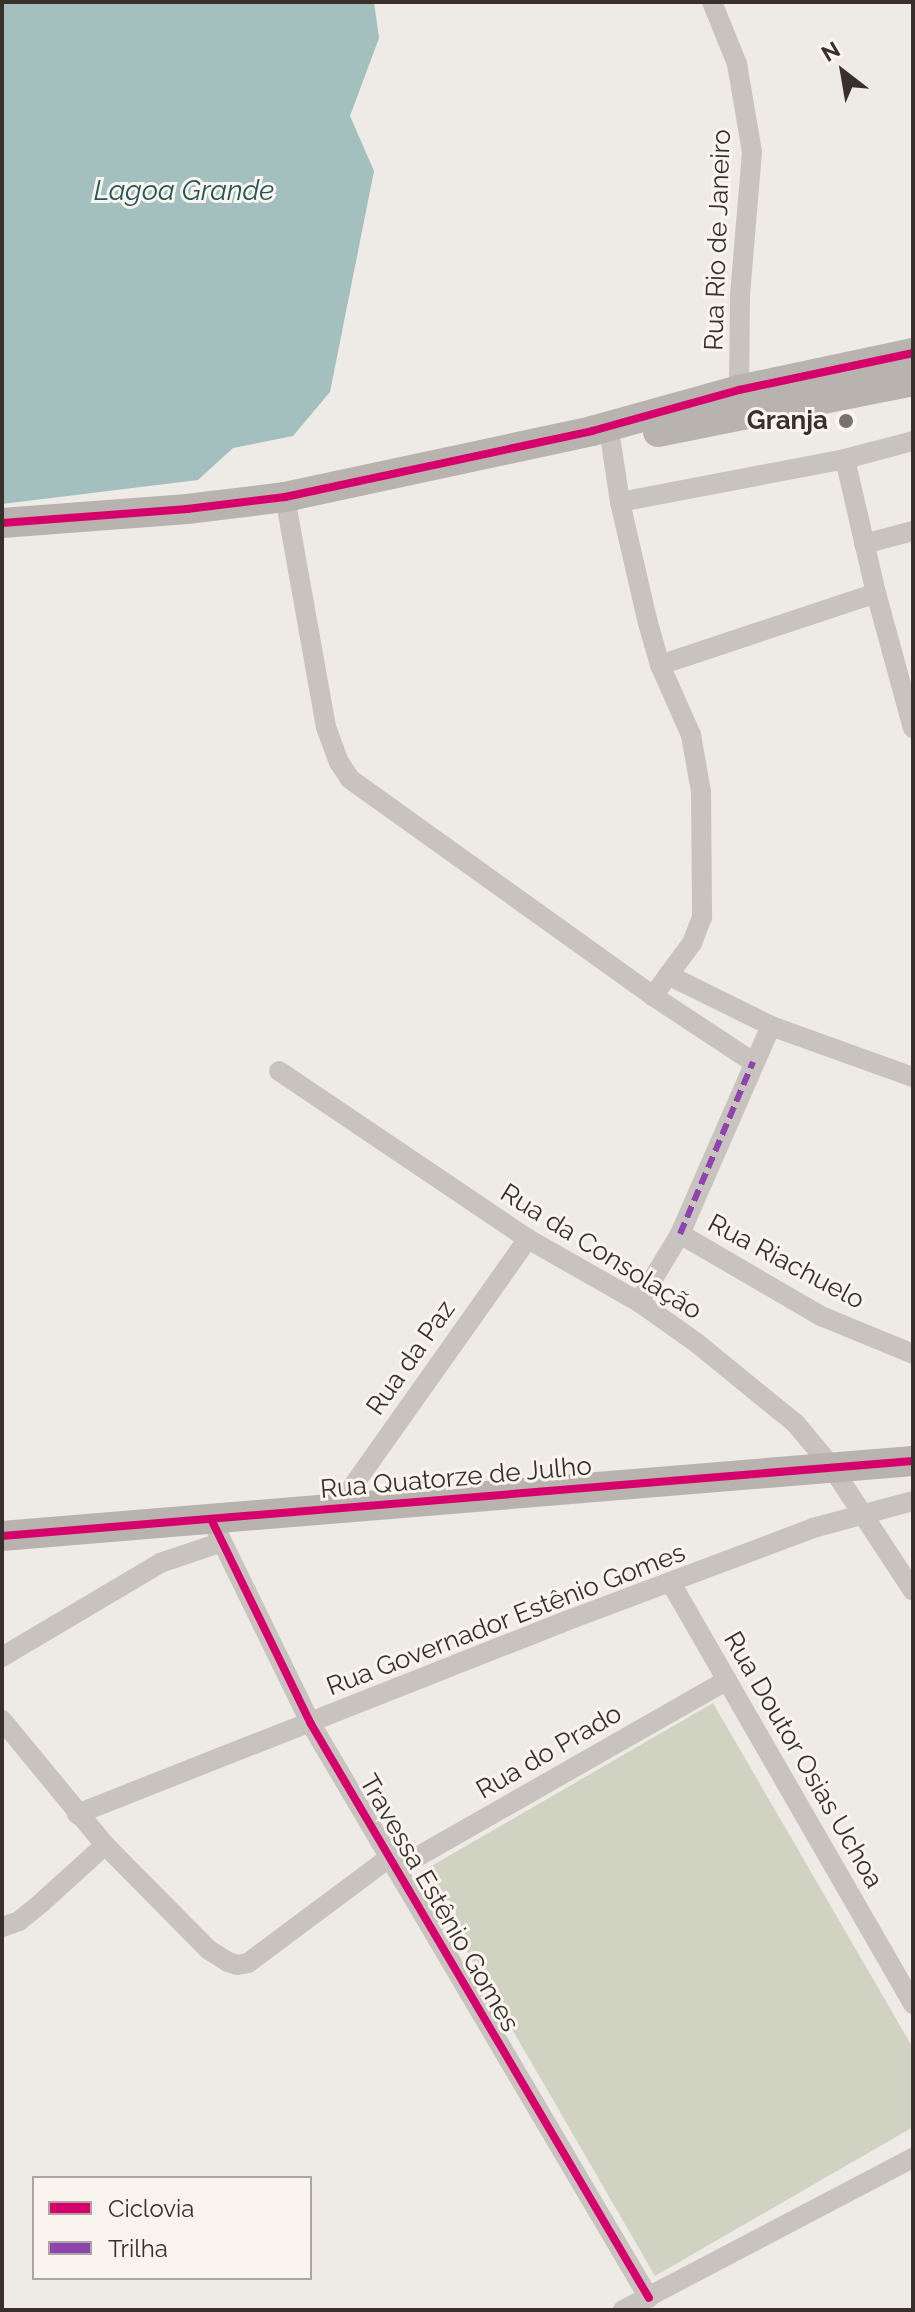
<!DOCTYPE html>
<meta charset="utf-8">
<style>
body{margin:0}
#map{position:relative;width:915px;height:2312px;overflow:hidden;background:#eeeae6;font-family:Raleway,sans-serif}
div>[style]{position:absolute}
.green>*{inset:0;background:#d0d3c1}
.water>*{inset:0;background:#a3bfbe}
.street>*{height:20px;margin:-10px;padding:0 10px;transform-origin:10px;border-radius:10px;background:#c8c3bf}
.secondary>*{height:30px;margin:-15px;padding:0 15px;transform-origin:15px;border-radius:15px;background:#b8b3af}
.quiet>*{height:6px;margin-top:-3px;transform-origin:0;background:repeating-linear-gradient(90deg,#8e44ad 0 12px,transparent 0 18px)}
.cycleway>*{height:8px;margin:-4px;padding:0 4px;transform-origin:4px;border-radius:4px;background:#d6006c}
.dots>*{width:22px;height:22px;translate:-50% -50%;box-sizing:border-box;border:4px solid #faf4ef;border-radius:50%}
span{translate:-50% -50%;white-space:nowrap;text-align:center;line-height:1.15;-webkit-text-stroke:6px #faf4ef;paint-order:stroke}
.street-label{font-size:26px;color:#39302c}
.poi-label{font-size:26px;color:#39302c;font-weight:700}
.right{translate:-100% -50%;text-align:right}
.water-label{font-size:28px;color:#245658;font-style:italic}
.frame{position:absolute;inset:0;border:4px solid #39302c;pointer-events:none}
.legend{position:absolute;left:32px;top:2176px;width:280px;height:104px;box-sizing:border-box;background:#faf4ef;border:2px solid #ada6a1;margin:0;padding:10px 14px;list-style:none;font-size:24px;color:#39302c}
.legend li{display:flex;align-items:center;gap:16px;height:40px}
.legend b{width:40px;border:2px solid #ada6a1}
.north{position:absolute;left:803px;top:32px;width:80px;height:80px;-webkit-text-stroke:6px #faf4ef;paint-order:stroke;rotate:329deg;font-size:22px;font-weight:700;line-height:32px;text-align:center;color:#39302c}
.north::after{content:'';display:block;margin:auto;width:28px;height:36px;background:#39302c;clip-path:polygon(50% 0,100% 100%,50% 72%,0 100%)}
</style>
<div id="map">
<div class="green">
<div style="clip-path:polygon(713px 1703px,913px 2048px,913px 2127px,655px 2276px,421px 1872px)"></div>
</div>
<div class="water">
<div style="clip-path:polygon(2px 2px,374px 2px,379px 38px,350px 116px,374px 171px,330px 392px,293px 436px,233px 448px,198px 480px,2px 504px)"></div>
</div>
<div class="street">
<div style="left:712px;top:2px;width:67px;rotate:68deg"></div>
<div style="left:737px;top:64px;width:89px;rotate:80.3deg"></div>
<div style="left:752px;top:152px;width:144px;rotate:94.8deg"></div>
<div style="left:740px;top:295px;width:95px;rotate:90.6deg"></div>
<div style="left:611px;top:443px;width:60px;rotate:81.3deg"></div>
<div style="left:620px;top:502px;width:124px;rotate:77deg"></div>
<div style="left:648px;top:623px;width:44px;rotate:74.1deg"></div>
<div style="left:660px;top:665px;width:77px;rotate:66.1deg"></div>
<div style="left:691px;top:735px;width:58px;rotate:80deg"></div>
<div style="left:701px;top:792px;width:125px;rotate:89.5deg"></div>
<div style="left:702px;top:917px;width:28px;rotate:111deg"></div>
<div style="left:692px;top:943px;width:66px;rotate:126.3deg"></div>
<div style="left:845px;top:459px;width:138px;rotate:77deg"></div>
<div style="left:876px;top:593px;width:140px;rotate:74.7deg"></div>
<div style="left:285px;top:497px;width:234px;rotate:79.9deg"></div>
<div style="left:326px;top:727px;width:37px;rotate:70deg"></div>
<div style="left:339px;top:762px;width:20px;rotate:57deg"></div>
<div style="left:350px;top:779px;width:373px;rotate:35.6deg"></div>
<div style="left:653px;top:996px;width:120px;rotate:33.4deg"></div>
<div style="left:620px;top:502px;width:229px;rotate:-10.8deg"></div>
<div style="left:845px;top:459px;width:70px;rotate:-14.8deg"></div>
<div style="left:864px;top:544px;width:51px;rotate:-14.9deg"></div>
<div style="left:660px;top:665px;width:228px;rotate:-18.4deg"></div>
<div style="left:668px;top:975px;width:115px;rotate:26.3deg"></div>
<div style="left:771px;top:1026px;width:151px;rotate:19.8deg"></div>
<div style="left:279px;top:1071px;width:300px;rotate:34deg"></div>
<div style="left:528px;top:1239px;width:128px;rotate:29.6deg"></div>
<div style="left:639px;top:1302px;width:72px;rotate:35.4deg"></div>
<div style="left:698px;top:1344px;width:104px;rotate:39.2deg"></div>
<div style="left:779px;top:1410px;width:22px;rotate:39deg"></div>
<div style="left:796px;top:1424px;width:55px;rotate:50.2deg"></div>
<div style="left:831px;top:1466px;width:149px;rotate:56.7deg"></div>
<div style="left:680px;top:1234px;width:163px;rotate:30.2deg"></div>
<div style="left:821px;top:1316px;width:100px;rotate:22.4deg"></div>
<div style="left:639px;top:1302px;width:79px;rotate:-58.9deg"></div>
<div style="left:680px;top:1234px;width:227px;rotate:-66.4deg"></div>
<div style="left:338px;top:1507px;width:329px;rotate:-54.7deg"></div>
<div style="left:211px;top:1519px;width:228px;rotate:64deg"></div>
<div style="left:311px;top:1724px;width:666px;rotate:59.51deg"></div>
<div style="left:671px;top:1583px;width:486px;rotate:60.1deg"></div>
<div style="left:2px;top:1657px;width:184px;rotate:-30.7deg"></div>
<div style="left:160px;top:1563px;width:65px;rotate:-18.7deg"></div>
<div style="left:2px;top:1720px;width:162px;rotate:50.5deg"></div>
<div style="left:105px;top:1845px;width:148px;rotate:45.3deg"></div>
<div style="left:209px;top:1950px;width:22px;rotate:32deg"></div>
<div style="left:228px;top:1962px;width:9px;rotate:18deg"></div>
<div style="left:237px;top:1965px;width:11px;rotate:-10deg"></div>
<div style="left:248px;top:1963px;width:176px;rotate:-36.7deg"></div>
<div style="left:77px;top:1814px;width:526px;rotate:-21.54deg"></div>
<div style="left:566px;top:1621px;width:264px;rotate:-20.6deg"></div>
<div style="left:813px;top:1528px;width:104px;rotate:-15.1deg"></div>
<div style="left:396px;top:1869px;width:381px;rotate:-29.7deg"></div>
<div style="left:2px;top:1927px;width:18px;rotate:-19deg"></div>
<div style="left:19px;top:1921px;width:27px;rotate:-39deg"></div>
<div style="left:40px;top:1904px;width:88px;rotate:-42.2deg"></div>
<div style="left:623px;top:2310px;width:327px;rotate:-27.7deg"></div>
</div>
<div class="secondary">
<div style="left:658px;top:432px;width:260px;rotate:-11.3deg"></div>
<div style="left:2px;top:523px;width:186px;rotate:-4.3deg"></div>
<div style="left:187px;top:509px;width:99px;rotate:-7deg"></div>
<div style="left:285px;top:497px;width:314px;rotate:-12.1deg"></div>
<div style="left:592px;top:431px;width:153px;rotate:-15.6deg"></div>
<div style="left:739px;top:390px;width:178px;rotate:-12deg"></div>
<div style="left:2px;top:1536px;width:914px;rotate:-4.71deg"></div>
</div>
<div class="quiet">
<div style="left:680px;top:1234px;width:187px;rotate:-67deg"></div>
</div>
<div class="cycleway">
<div style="left:2px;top:523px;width:186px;rotate:-4.3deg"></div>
<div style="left:187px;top:509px;width:99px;rotate:-7deg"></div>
<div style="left:285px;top:497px;width:314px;rotate:-12.1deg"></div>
<div style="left:592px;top:431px;width:153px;rotate:-15.6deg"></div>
<div style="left:739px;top:390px;width:178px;rotate:-12deg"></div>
<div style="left:211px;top:1519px;width:228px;rotate:64deg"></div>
<div style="left:311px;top:1724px;width:666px;rotate:59.51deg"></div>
<div style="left:2px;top:1536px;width:914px;rotate:-4.71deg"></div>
</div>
<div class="dots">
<div style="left:846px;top:421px;background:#78716d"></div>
</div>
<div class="street-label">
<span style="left:718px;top:240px;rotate:-88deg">Rua Rio de Janeiro</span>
<span style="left:601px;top:1252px;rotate:32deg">Rua da Consolação</span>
<span style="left:786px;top:1262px;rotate:28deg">Rua Riachuelo</span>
<span style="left:411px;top:1358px;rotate:-55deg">Rua da Paz</span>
<span style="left:456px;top:1478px;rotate:-5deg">Rua Quatorze de Julho</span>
<span style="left:506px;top:1620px;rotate:-21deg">Rua Governador Estênio Gomes</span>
<span style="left:549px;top:1752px;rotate:-30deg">Rua do Prado</span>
<span style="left:803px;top:1760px;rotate:60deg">Rua Doutor Osias Uchoa</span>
<span style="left:439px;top:1903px;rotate:60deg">Travessa Estênio Gomes</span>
</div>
<div class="poi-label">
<span class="right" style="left:828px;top:421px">Granja</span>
</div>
<div class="water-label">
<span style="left:184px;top:191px">Lagoa Grande</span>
</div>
<div class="frame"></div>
<ul class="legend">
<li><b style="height:10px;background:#d6006c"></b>Ciclovia</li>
<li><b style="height:10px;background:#8e44ad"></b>Trilha</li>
</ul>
<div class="north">N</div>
</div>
